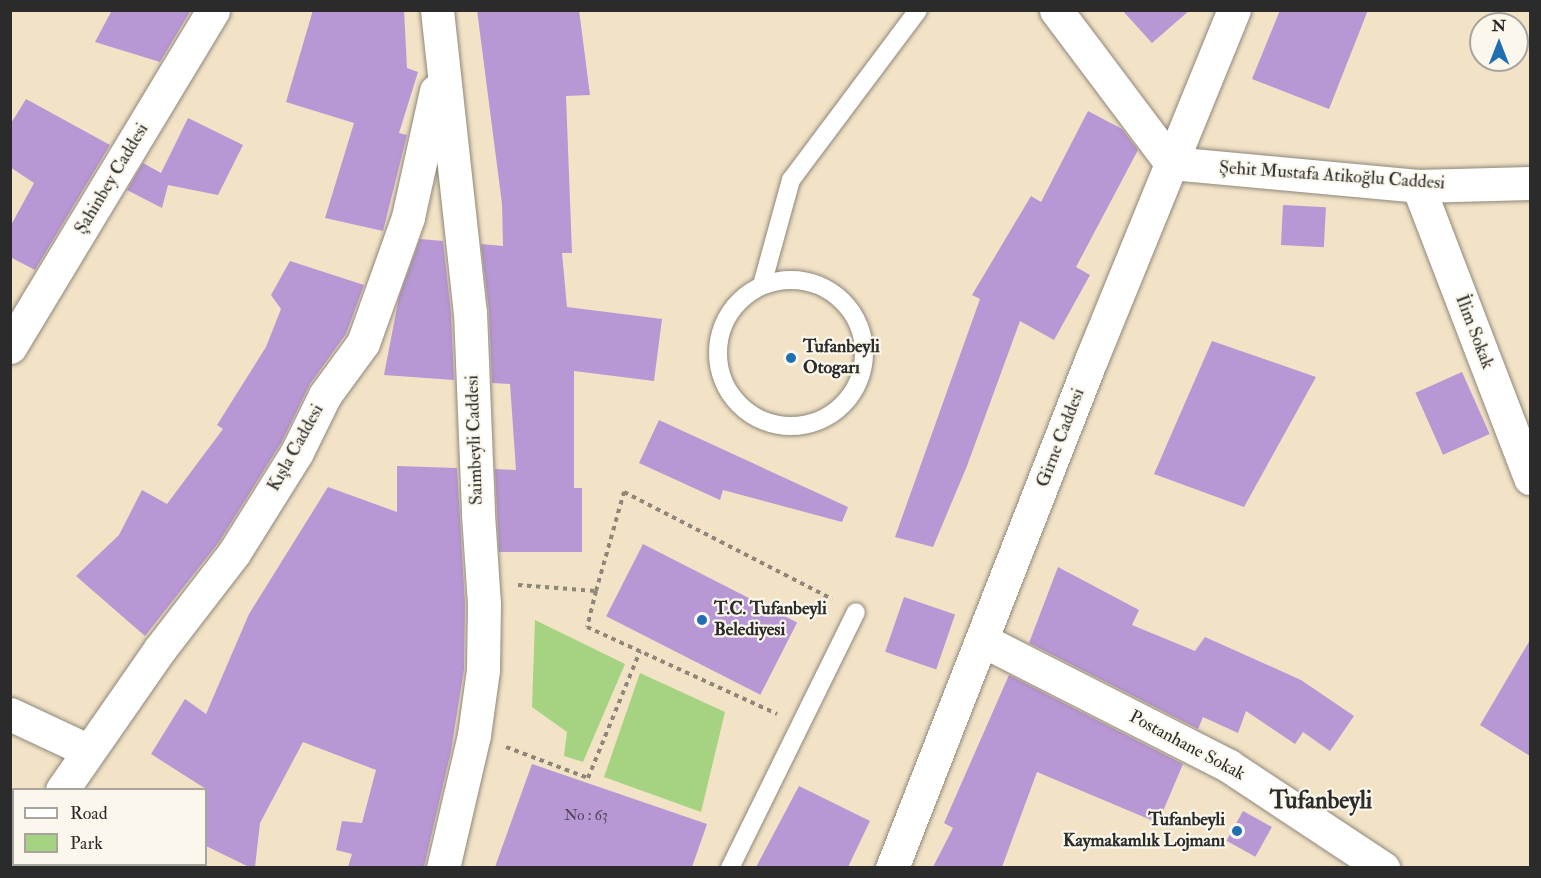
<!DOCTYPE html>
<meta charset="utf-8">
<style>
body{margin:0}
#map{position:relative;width:1541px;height:878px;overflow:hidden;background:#f2e3c7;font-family:"IM FELL Double Pica",serif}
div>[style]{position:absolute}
.green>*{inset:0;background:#a5d381}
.building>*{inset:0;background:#b897d5;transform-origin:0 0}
.path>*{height:4px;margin-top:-2px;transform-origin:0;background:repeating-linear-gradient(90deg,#8e8779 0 4.5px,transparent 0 9px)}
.roads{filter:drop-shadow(0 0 2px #8e8779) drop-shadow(0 0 2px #8e8779)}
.lane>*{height:18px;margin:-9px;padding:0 9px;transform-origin:9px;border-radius:9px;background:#fff}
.lane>.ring{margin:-9px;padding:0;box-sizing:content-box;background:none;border:18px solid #fff;border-radius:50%}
.street>*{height:33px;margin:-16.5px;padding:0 16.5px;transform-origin:16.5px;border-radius:16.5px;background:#fff}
.secondary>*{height:33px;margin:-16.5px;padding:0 16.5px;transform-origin:16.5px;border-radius:16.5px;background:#fff}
.dots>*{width:16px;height:16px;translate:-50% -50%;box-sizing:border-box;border:3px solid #fbf7ec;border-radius:50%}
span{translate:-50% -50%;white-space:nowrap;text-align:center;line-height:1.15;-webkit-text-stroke:4.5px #fbf7ec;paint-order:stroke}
.number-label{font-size:15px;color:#4e4656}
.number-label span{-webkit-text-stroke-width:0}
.street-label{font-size:18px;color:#2b2b2b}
.poi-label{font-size:18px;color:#2b2b2b;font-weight:700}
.left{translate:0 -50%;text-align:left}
.right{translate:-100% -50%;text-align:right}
.district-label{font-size:24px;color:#2b2b2b;font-weight:700}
.frame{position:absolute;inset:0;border:12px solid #2b2b2b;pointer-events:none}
.legend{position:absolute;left:12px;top:788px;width:195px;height:78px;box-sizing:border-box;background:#fbf7ec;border:2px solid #a8a59f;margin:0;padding:8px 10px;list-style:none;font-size:18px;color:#2b2b2b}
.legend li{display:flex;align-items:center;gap:12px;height:30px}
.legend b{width:30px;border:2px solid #a8a59f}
.north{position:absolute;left:1469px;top:12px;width:60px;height:60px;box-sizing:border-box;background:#fbf7ec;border:2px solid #a8a59f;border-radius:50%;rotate:0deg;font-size:16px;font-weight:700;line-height:24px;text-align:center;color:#2b2b2b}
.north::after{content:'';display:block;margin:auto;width:21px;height:27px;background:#1f6fb2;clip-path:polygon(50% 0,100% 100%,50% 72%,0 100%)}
</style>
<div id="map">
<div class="green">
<div style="clip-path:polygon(535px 620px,625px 664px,583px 762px,564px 756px,567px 732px,532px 707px)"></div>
<div style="clip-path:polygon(640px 673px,725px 712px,701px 812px,604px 777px)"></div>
</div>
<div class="building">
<div style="clip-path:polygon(112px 10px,191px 10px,160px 62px,95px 42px)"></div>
<div style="clip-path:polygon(313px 10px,404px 10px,407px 68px,418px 72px,399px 133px,407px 135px,383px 231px,325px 218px,354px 123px,286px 102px)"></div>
<div style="clip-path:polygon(477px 10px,579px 10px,590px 95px,566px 96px,572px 253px,562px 253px,567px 307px,662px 319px,654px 381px,574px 371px,574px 488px,582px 488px,582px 552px,499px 552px,495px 469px,516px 470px,510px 384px,492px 383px,489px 311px,481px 244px,503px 246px,502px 204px)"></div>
<div style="clip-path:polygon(1122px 10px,1190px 10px,1152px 43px)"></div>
<div style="clip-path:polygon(1280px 10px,1368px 10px,1329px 109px,1252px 79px)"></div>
<div style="clip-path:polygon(26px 99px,110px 145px,35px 270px,10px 257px,10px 227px,34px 183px,10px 167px,10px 125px)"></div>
<div style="clip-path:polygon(1088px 111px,1122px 129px,1138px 150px,1076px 267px,1090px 275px,1054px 340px,1020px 321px,967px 466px,933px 547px,895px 537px,980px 299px,972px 295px,1031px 196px,1041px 202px)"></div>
<div style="clip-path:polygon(188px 118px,243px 145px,218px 195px,168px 185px,162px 208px,127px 190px,143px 163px,161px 173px)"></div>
<div style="left:1283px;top:205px;width:43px;height:40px;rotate:3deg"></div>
<div style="clip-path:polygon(420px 239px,443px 241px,451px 313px,454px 380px,384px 375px,399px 297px)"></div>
<div style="clip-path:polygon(290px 261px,364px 285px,346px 334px,310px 384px,281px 443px,219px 542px,145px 636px,76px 576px,119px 535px,142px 490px,167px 504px,223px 429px,217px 425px,266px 347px,281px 309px,271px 295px)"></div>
<div style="clip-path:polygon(1212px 341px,1316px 377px,1244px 507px,1154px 474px)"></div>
<div style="left:1462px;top:372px;width:68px;height:51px;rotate:66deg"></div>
<div style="clip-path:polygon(659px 420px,848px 507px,842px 522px,723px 490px,720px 500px,639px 463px)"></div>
<div style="clip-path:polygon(397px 466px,457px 468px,465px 604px,464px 669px,451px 751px,424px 867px,348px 867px,352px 854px,336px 850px,342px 821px,362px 823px,376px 770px,303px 742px,260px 823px,255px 867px,249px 867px,206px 846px,206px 789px,151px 754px,185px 699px,206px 714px,249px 614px,328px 487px,397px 512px)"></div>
<div style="left:643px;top:544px;width:173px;height:81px;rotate:27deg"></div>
<div style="clip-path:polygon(1058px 567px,1139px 610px,1132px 625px,1195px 651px,1205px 637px,1301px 680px,1354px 716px,1330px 751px,1303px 732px,1295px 744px,1246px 711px,1238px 733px,1203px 717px,1198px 729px,1029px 643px)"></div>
<div style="left:904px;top:597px;width:54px;height:58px;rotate:19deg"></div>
<div style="clip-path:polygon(1530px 640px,1530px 756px,1480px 725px)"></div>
<div style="clip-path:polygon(1009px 675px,1183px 764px,1158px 823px,1037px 772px,1002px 867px,933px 867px,953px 828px,944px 823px)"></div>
<div style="clip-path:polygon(532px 764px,707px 824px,692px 867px,495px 867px)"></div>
<div style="clip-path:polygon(799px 786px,870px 821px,848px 867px,756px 867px)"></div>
<div style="left:1243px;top:811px;width:33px;height:34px;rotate:29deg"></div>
</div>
<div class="path">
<div style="left:518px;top:585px;width:78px;rotate:4.4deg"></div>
<div style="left:596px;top:591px;width:103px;rotate:-74.2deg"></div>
<div style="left:624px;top:492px;width:234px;rotate:27.2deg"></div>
<div style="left:596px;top:591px;width:37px;rotate:104deg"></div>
<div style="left:587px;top:627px;width:209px;rotate:24.6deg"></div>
<div style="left:506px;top:747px;width:88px;rotate:20.7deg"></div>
<div style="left:588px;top:778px;width:137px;rotate:-67.7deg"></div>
</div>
<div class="roads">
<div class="lane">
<div class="ring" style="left:718px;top:280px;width:128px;height:128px"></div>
<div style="left:762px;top:285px;width:109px;rotate:-74.6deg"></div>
<div style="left:791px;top:180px;width:212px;rotate:-53.2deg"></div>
<div style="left:730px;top:868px;width:285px;rotate:-63.8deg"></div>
</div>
<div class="street">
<div style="left:1056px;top:10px;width:191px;rotate:53.1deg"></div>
<div style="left:1171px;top:163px;width:248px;rotate:5.3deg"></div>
<div style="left:1418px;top:186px;width:112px;rotate:-1.5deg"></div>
<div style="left:1418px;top:186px;width:313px;rotate:69deg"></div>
<div style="left:982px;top:640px;width:277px;rotate:27deg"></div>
<div style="left:1229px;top:766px;width:185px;rotate:33.5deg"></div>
<div style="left:10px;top:714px;width:85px;rotate:25.1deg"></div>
<div style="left:36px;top:864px;width:10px;rotate:24deg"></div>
</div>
<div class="secondary">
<div style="left:437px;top:10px;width:304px;rotate:83.8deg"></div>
<div style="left:470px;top:312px;width:202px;rotate:87.7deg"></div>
<div style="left:478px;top:514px;width:90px;rotate:86.2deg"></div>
<div style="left:484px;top:604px;width:66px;rotate:90.9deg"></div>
<div style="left:483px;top:670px;width:66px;rotate:97.9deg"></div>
<div style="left:474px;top:735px;width:137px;rotate:103.1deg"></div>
<div style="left:10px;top:347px;width:393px;rotate:-58.9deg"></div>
<div style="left:62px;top:790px;width:172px;rotate:-55.2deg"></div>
<div style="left:160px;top:649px;width:121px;rotate:-52.4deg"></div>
<div style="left:234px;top:553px;width:119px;rotate:-58deg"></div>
<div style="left:297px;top:452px;width:64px;rotate:-63.8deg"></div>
<div style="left:325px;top:395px;width:64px;rotate:-53.8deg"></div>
<div style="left:363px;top:343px;width:134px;rotate:-70.3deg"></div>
<div style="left:408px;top:217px;width:129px;rotate:-77.5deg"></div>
<div style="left:18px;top:868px;width:4px;rotate:-63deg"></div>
<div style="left:892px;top:868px;width:546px;rotate:-68.61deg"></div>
<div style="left:1091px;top:360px;width:378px;rotate:-67.8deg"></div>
</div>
</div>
<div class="dots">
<div style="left:791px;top:358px;background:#1f6fb2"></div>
<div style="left:702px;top:620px;background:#1f6fb2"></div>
<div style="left:1237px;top:831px;background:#1f6fb2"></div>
</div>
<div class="number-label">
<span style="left:586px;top:816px">No : 63</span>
</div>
<div class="street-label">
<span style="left:1332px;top:176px;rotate:4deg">Şehit Mustafa Atikoğlu Caddesi</span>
<span style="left:112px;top:179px;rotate:-59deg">Şahinbey Caddesi</span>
<span style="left:1474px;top:332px;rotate:69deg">İlim Sokak</span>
<span style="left:1061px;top:438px;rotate:-69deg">Girne Caddesi</span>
<span style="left:475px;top:440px;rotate:-92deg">Saimbeyli Caddesi</span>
<span style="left:296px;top:448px;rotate:-61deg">Kışla Caddesi</span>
<span style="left:1187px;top:746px;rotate:28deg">Postanhane Sokak</span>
</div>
<div class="poi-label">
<span class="left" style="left:803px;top:358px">Tufanbeyli<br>Otogarı</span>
<span class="left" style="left:714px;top:620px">T.C. Tufanbeyli<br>Belediyesi</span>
<span class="right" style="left:1225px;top:831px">Tufanbeyli<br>Kaymakamlık Lojmanı</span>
</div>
<div class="district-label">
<span style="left:1321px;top:801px">Tufanbeyli</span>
</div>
<div class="frame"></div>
<ul class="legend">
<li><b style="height:8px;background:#fff"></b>Road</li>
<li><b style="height:16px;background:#a5d381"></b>Park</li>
</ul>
<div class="north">N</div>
</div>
